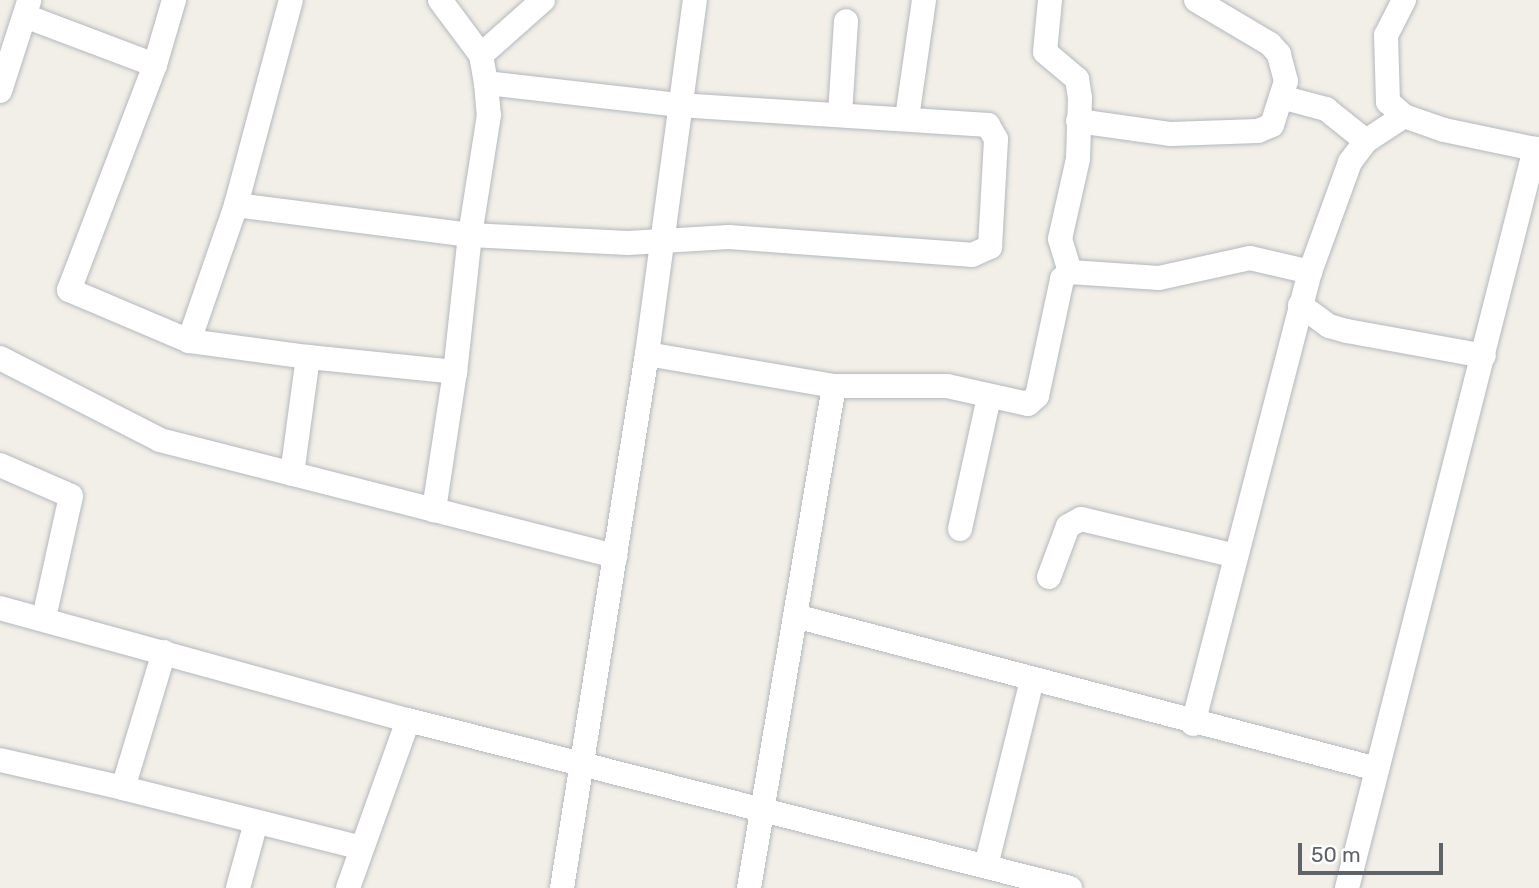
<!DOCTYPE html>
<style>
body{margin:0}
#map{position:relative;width:1539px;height:888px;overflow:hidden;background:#f1efe8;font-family:Rubik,sans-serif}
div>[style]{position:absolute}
.roads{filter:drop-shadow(0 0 2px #b5b8bc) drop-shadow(0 0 2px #b5b8bc)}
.minor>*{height:24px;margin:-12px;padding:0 12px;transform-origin:12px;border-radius:12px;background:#fff}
span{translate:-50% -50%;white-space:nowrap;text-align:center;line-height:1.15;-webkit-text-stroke:5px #fff;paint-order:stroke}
.scale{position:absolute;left:1298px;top:843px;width:145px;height:32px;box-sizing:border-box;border:4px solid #5f6368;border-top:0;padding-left:9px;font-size:21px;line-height:24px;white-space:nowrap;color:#5f6368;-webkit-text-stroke:5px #fff;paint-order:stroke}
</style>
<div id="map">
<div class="roads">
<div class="minor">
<div style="left:440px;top:0;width:69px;rotate:53.3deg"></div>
<div style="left:481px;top:55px;width:28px;rotate:80deg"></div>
<div style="left:486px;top:83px;width:32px;rotate:85deg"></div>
<div style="left:489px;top:115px;width:121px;rotate:99deg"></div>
<div style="left:470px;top:235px;width:158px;rotate:2.9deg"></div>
<div style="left:628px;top:243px;width:101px;rotate:-3.4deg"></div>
<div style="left:729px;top:237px;width:244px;rotate:4.2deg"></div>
<div style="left:972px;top:255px;width:20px;rotate:-24deg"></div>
<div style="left:990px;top:247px;width:108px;rotate:-86.8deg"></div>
<div style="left:996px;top:139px;width:16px;rotate:-120deg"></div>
<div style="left:988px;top:125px;width:310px;rotate:-176.3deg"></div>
<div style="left:679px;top:105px;width:194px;rotate:-173.5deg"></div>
<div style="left:1050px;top:0;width:52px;rotate:95.5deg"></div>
<div style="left:1045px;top:52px;width:42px;rotate:40.2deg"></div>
<div style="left:1077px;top:79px;width:19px;rotate:81deg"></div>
<div style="left:1080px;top:98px;width:61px;rotate:91.9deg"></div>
<div style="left:1078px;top:159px;width:82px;rotate:102.7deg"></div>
<div style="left:1060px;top:239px;width:34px;rotate:73deg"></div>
<div style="left:1404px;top:0;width:39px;rotate:117deg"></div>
<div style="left:1386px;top:35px;width:67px;rotate:88.3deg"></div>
<div style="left:1388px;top:102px;width:21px;rotate:41deg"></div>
<div style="left:1404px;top:116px;width:42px;rotate:19.3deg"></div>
<div style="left:1444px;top:130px;width:93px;rotate:11.8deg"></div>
<div style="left:25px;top:16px;width:139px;rotate:20.7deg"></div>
<div style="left:155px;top:65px;width:241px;rotate:110.9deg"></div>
<div style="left:69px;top:290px;width:130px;rotate:23deg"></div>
<div style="left:189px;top:341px;width:120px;rotate:7.7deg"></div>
<div style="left:308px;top:357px;width:118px;rotate:97.8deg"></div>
<div style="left:481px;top:55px;width:83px;rotate:-41.6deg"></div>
<div style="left:155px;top:65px;width:68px;rotate:-73.7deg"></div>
<div style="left:0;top:91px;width:95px;rotate:-72.1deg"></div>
<div style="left:1281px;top:97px;width:47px;rotate:14.9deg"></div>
<div style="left:1326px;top:109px;width:51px;rotate:38.7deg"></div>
<div style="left:840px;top:114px;width:93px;rotate:-86.3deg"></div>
<div style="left:907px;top:118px;width:119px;rotate:-81.8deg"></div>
<div style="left:1078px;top:121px;width:94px;rotate:8deg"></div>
<div style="left:1171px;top:134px;width:87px;rotate:-2deg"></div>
<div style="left:1258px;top:131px;width:15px;rotate:-23deg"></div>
<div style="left:1272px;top:125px;width:46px;rotate:-72.3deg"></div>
<div style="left:1286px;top:81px;width:28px;rotate:-105deg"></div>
<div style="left:1279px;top:54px;width:13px;rotate:-132deg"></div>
<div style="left:1270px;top:44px;width:86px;rotate:-149.3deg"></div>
<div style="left:236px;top:205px;width:236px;rotate:7.3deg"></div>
<div style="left:470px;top:235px;width:138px;rotate:96.2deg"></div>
<div style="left:1300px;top:305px;width:36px;rotate:36deg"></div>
<div style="left:1329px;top:326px;width:19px;rotate:16deg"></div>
<div style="left:1347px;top:331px;width:139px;rotate:10.3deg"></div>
<div style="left:189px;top:341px;width:144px;rotate:-70.9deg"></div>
<div style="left:236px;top:205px;width:212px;rotate:-75deg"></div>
<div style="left:647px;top:354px;width:190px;rotate:9.7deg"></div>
<div style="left:834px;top:386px;width:113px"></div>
<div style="left:947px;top:386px;width:83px;rotate:12.5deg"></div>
<div style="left:1028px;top:404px;width:12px;rotate:-42deg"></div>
<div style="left:1037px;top:396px;width:120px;rotate:-77.9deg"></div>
<div style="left:1062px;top:279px;width:11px;rotate:-41deg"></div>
<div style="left:1070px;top:272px;width:89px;rotate:3.9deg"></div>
<div style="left:1159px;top:278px;width:93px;rotate:-12.4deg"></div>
<div style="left:1250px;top:258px;width:62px;rotate:13.1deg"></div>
<div style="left:308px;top:357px;width:148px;rotate:5.8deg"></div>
<div style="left:455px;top:372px;width:140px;rotate:98.7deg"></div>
<div style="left:0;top:358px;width:180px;rotate:27.1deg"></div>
<div style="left:160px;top:440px;width:470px;rotate:14.3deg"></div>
<div style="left:0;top:465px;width:77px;rotate:23.6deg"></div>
<div style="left:71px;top:496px;width:125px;rotate:102.5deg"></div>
<div style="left:960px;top:529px;width:135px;rotate:-77.6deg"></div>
<div style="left:1049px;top:577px;width:54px;rotate:-69.6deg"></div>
<div style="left:1068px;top:526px;width:15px;rotate:-28deg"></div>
<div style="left:1081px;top:519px;width:159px;rotate:13.4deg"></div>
<div style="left:0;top:608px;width:423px;rotate:15.4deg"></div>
<div style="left:408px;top:720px;width:683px;rotate:14.24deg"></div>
<div style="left:795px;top:616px;width:602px;rotate:14.73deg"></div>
<div style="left:1193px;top:724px;width:467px;rotate:-75.5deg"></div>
<div style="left:1310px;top:272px;width:117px;rotate:-70deg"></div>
<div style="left:1350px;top:162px;width:26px;rotate:-53deg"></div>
<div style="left:1366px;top:141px;width:45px;rotate:-33.3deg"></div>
<div style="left:0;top:760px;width:126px;rotate:12.8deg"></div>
<div style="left:123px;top:788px;width:142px;rotate:-73.2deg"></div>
<div style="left:123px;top:788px;width:246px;rotate:14.1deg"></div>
<div style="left:986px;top:866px;width:192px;rotate:-76.1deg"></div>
<div style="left:238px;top:888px;width:68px;rotate:-74.7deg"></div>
<div style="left:348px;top:888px;width:178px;rotate:-70.3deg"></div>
<div style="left:562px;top:888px;width:541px;rotate:-80.96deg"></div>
<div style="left:647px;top:354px;width:357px;rotate:-82.3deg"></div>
<div style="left:749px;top:888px;width:509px;rotate:-80.39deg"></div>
<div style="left:1347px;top:888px;width:763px;rotate:-75.73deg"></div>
<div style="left:1535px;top:149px;width:4px;rotate:14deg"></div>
</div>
</div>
<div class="scale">50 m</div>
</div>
